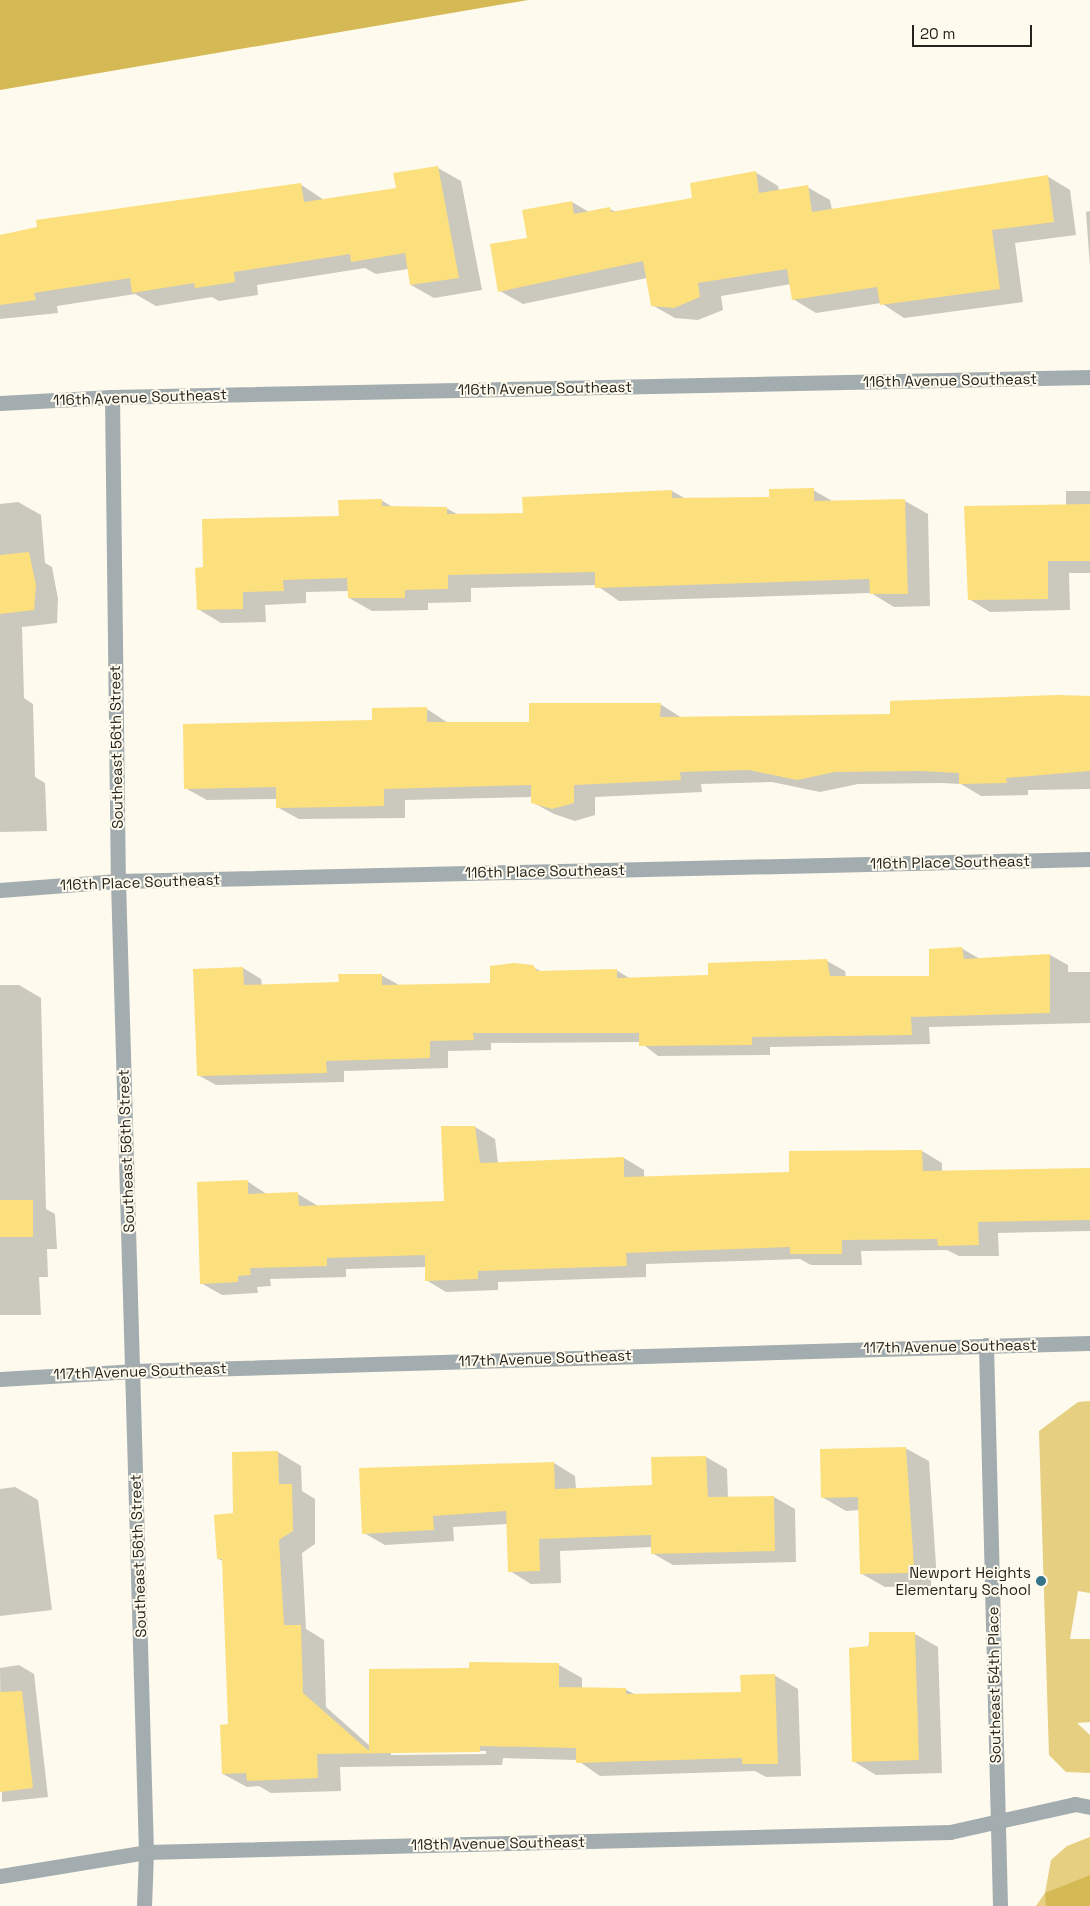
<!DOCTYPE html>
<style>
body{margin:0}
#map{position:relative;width:1090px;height:1906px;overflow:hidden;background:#fefaed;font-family:"Space Grotesk",sans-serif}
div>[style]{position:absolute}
.green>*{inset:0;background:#e6cf81}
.forest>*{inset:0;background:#d4b955}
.shadow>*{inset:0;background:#0003}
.building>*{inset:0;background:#fce07d;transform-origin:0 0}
.minor>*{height:15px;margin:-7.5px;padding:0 7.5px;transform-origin:7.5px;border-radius:7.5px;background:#a3acaf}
.dots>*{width:14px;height:14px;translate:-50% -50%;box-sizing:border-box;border:2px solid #fefaed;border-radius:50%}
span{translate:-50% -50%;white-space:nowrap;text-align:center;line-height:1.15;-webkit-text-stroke:4px #fefaed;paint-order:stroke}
.street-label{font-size:15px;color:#25231d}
.poi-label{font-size:15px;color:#25231d}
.right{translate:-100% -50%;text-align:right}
.scale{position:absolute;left:912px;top:25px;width:120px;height:22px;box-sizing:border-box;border:2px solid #25231d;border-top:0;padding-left:6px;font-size:15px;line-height:18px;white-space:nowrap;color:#25231d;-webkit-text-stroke:4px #fefaed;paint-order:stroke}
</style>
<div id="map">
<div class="green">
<div style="clip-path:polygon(1090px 1401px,1090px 1593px,1078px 1591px,1070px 1639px,1090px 1639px,1090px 1722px,1077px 1723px,1090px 1735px,1090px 1773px,1066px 1772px,1049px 1755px,1039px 1431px,1078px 1402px)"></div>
<div style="clip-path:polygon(1090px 1837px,1090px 1906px,1036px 1906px,1045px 1893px,1051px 1860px,1067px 1846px)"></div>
</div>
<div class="forest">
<div style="clip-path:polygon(0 0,528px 0,0 90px)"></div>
<div style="clip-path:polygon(1090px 1875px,1090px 1906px,1046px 1906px,1045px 1893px)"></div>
</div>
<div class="shadow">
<div style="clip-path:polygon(438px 168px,461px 181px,482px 290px,434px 298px,411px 285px,408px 269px,376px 274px,365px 268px,257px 285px,258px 295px,219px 301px,212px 297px,156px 306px,135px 294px,57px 306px,58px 313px,0 319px,0 236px,300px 184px,324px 200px,397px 189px)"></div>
<div style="clip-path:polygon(755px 172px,778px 186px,779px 191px,807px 187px,830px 200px,832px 210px,1047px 176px,1070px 190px,1076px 235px,1015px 243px,1023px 302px,904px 318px,881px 303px,816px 313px,793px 299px,791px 284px,721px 296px,723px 310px,698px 320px,675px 318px,652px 305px,647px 278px,523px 304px,500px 291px,528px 239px,572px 202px,589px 212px,610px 209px,616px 212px,694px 199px)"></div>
<div style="clip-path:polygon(1090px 211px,1090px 267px,1086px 212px)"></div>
<div style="clip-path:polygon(813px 490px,834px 502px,905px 501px,928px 514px,930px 606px,894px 607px,871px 593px,619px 601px,596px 585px,471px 588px,471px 602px,428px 603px,428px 610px,372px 611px,349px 598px,349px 591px,306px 592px,306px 603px,265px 605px,266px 622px,221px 623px,198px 609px,204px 568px,381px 500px,394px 508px,446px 508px,459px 515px,524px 514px,672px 491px,686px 499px,770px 499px)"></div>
<div style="clip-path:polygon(1066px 491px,1090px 491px,1090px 573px,1069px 573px,1070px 610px,990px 612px,969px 599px,1066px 506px)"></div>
<div style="clip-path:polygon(18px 502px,41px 515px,45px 563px,52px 567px,58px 599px,57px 623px,22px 627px,24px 698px,33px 704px,35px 777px,45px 783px,47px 831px,0 832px,0 504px)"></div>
<div style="clip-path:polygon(1090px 696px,1090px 789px,1028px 790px,1028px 795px,981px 796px,961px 784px,942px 783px,858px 784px,820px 792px,772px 782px,701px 784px,702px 792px,595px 797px,595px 815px,575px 821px,554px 814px,532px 802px,532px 797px,405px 800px,405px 818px,299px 819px,277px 807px,277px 799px,207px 800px,185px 788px,373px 721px,427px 709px,448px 723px,530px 723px,660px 704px,682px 718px,892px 715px)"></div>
<div style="clip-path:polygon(961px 948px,980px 959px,1050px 955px,1068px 965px,1068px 972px,1090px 972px,1090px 1023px,929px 1027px,930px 1044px,770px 1047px,770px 1055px,658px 1056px,640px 1042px,491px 1043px,491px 1050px,448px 1051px,448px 1068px,344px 1071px,344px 1082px,216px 1085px,198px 1075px,194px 970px,243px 968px,261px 979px,262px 986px,340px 983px,381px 975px,401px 986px,491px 984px,533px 967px,542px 972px,616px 970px,631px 979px,710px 976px,827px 961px,845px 971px,846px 978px,930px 977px)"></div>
<div style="clip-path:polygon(0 985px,19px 985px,41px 998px,46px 1209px,55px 1214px,57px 1249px,47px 1249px,48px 1277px,39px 1277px,41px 1315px,0 1315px)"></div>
<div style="clip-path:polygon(475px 1127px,495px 1139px,498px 1163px,624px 1158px,644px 1170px,644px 1178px,790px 1173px,922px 1151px,942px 1163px,942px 1172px,1090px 1169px,1090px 1231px,998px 1233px,999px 1256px,959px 1256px,947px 1250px,861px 1251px,862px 1265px,811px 1265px,800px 1259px,646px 1264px,646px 1277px,498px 1282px,498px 1290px,446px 1292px,426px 1280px,426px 1267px,346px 1269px,346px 1277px,270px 1279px,271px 1286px,257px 1287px,258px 1293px,222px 1295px,201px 1283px,247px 1181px,268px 1195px,298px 1194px,318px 1206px,446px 1202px)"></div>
<div style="clip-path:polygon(905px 1448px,929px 1461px,937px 1580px,931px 1580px,931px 1586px,885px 1587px,862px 1574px,860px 1510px,846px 1511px,822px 1497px)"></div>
<div style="clip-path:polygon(evenodd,278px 1452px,301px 1466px,302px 1491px,315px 1499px,315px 1544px,302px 1553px,306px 1629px,324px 1640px,326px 1707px,370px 1746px,471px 1670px,559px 1665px,582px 1678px,582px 1689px,625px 1689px,636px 1695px,742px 1693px,774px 1675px,798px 1689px,801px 1776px,766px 1777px,755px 1771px,600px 1776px,577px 1760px,503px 1758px,502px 1765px,340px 1767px,341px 1791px,271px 1793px,259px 1786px,247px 1787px,223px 1774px,229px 1726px,223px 1561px,218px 1559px,234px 1514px,278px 1452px,486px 1751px,486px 1754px,391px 1755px,391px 1752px,486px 1751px)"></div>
<div style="clip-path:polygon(706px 1457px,727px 1469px,728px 1498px,774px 1497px,795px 1509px,796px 1562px,673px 1565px,652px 1553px,652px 1547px,560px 1551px,561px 1583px,531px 1584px,510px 1571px,508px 1524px,453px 1527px,454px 1541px,385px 1545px,364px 1533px,554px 1463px,575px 1476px,576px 1489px,653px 1486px,652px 1459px)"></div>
<div style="clip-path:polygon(15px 1487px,38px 1500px,52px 1610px,0 1616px,0 1489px)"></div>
<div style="clip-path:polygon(870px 1634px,915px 1634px,938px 1647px,942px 1773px,876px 1775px,853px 1761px)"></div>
<div style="clip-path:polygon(19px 1665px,34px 1674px,48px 1797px,2px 1802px,0 1668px)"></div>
</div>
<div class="building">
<div style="clip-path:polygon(438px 166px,459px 278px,410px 285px,405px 253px,351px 262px,350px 254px,234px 272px,235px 282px,195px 288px,194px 283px,132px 293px,130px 278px,34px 293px,36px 300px,0 305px,0 235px,37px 227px,36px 220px,301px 183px,304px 202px,396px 188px,393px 173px)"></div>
<div style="clip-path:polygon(756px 171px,759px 193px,808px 185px,812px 212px,1048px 175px,1054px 222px,992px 230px,1000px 289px,880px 305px,877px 287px,792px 300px,787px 269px,698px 283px,700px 297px,674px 308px,651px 306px,643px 261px,498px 292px,490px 244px,527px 238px,522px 210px,572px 201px,574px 214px,610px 207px,611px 212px,692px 198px,690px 183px)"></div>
<div style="clip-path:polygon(814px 488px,814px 501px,905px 499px,908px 594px,870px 594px,869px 579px,595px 588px,595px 572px,448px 575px,448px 589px,405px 590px,405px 598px,348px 598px,347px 578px,283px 580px,284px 591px,243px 592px,243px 609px,197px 610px,195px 568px,203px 567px,202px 519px,339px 516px,338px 500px,382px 499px,382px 506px,447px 507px,447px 514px,523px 513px,522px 497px,672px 490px,672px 498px,769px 497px,769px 489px)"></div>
<div style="clip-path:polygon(1090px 504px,1090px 561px,1048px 561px,1048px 599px,968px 600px,964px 506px)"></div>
<div style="clip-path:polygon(29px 552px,36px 585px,34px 610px,0 614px,0 555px)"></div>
<div style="clip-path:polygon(1058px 695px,1090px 696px,1090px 771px,1006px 778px,1007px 783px,959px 784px,959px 773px,919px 771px,835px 772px,797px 780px,749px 770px,680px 772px,681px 780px,574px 785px,574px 803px,552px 809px,531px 803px,531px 785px,384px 789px,384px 806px,336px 807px,276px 808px,276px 787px,184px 789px,183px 724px,372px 720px,372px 708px,427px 707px,427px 722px,529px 722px,529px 703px,661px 703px,660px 717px,890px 714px,890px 701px)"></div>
<div style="clip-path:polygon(962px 947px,964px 959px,1050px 954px,1050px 1013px,911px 1017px,912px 1035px,752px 1037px,752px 1045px,639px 1046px,639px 1033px,473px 1033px,474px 1040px,430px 1041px,430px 1058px,326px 1061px,327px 1073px,197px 1076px,193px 969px,243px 967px,244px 985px,339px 982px,338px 974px,382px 974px,382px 985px,490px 983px,490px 966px,513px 963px,533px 965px,537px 971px,617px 969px,617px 978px,708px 975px,708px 963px,827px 959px,830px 976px,929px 976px,929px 949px)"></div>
<div style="clip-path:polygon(441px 1126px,475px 1126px,480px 1163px,624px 1157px,624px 1177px,789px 1172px,789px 1151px,922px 1150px,923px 1171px,1090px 1168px,1090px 1220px,978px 1222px,979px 1245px,938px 1246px,937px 1239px,842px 1240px,842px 1254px,790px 1254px,790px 1247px,626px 1253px,627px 1266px,478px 1271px,478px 1279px,425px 1281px,425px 1255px,327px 1258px,327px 1266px,250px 1268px,251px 1275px,238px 1276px,238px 1282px,200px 1284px,197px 1182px,248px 1180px,248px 1194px,298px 1192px,299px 1206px,444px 1201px)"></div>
<div style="left:0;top:1200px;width:33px;height:37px"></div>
<div style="clip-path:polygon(906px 1447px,914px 1567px,908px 1567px,908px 1573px,860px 1574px,858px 1497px,821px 1498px,820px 1449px)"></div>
<div style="clip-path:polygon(278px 1451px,279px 1484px,292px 1484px,293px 1531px,279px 1540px,284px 1625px,301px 1625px,303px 1693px,369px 1751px,369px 1669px,469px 1668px,469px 1662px,559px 1663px,559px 1687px,626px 1688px,626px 1694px,741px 1692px,740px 1675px,775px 1674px,778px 1764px,742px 1764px,742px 1758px,576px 1763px,576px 1748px,480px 1746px,480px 1752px,317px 1754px,318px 1778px,247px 1781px,246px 1773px,222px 1774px,220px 1725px,228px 1724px,222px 1559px,217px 1559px,214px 1515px,233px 1513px,232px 1452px)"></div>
<div style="clip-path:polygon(706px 1456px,708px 1497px,774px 1496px,775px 1551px,651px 1554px,651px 1535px,539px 1539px,540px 1571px,508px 1572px,506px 1511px,433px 1516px,434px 1530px,362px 1534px,359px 1468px,554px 1462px,555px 1489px,652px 1485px,651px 1457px)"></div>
<div style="clip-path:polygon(869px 1632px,915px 1632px,919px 1760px,852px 1762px,849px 1648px,869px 1646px)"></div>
<div style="clip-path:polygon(22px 1691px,33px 1788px,0 1792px,0 1692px)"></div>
</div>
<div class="minor">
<div style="left:112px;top:397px;width:484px;rotate:89.3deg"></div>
<div style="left:118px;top:881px;width:971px;rotate:88.35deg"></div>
<div style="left:146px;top:1852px;width:54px;rotate:92.1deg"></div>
<div style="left:0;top:403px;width:112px;rotate:-3.1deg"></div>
<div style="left:112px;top:397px;width:978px;rotate:-1.17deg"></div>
<div style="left:0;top:890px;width:118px;rotate:-4.4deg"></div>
<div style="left:118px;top:881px;width:972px;rotate:-1.3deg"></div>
<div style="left:986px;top:1345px;width:561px;rotate:88.57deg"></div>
<div style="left:0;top:1379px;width:133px;rotate:-3.4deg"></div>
<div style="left:133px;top:1371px;width:957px;rotate:-1.68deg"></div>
<div style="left:0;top:1876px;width:148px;rotate:-9.3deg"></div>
<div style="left:146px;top:1852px;width:804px;rotate:-1.42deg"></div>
<div style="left:950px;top:1832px;width:128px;rotate:-12.6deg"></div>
<div style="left:1075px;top:1804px;width:15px;rotate:11deg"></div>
</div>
<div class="dots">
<div style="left:1041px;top:1581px;background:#36748a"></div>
</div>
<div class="street-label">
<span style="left:950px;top:380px;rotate:-1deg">116th Avenue Southeast</span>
<span style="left:545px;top:388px;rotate:-1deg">116th Avenue Southeast</span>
<span style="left:140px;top:397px;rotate:-2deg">116th Avenue Southeast</span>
<span style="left:116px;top:747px;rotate:-91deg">Southeast 56th Street</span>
<span style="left:950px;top:862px;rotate:-1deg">116th Place Southeast</span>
<span style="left:545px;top:871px;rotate:-1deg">116th Place Southeast</span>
<span style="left:140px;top:882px;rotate:-2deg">116th Place Southeast</span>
<span style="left:126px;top:1151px;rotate:-92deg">Southeast 56th Street</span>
<span style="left:950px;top:1346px;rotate:-1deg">117th Avenue Southeast</span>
<span style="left:545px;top:1358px;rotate:-2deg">117th Avenue Southeast</span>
<span style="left:140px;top:1371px;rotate:-2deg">117th Avenue Southeast</span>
<span style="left:138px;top:1556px;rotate:-92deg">Southeast 56th Street</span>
<span style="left:994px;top:1685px;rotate:-91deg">Southeast 54th Place</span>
<span style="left:498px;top:1843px;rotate:-1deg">118th Avenue Southeast</span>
</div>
<div class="poi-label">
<span class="right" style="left:1031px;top:1581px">Newport Heights<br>Elementary School</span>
</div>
<div class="scale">20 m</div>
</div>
